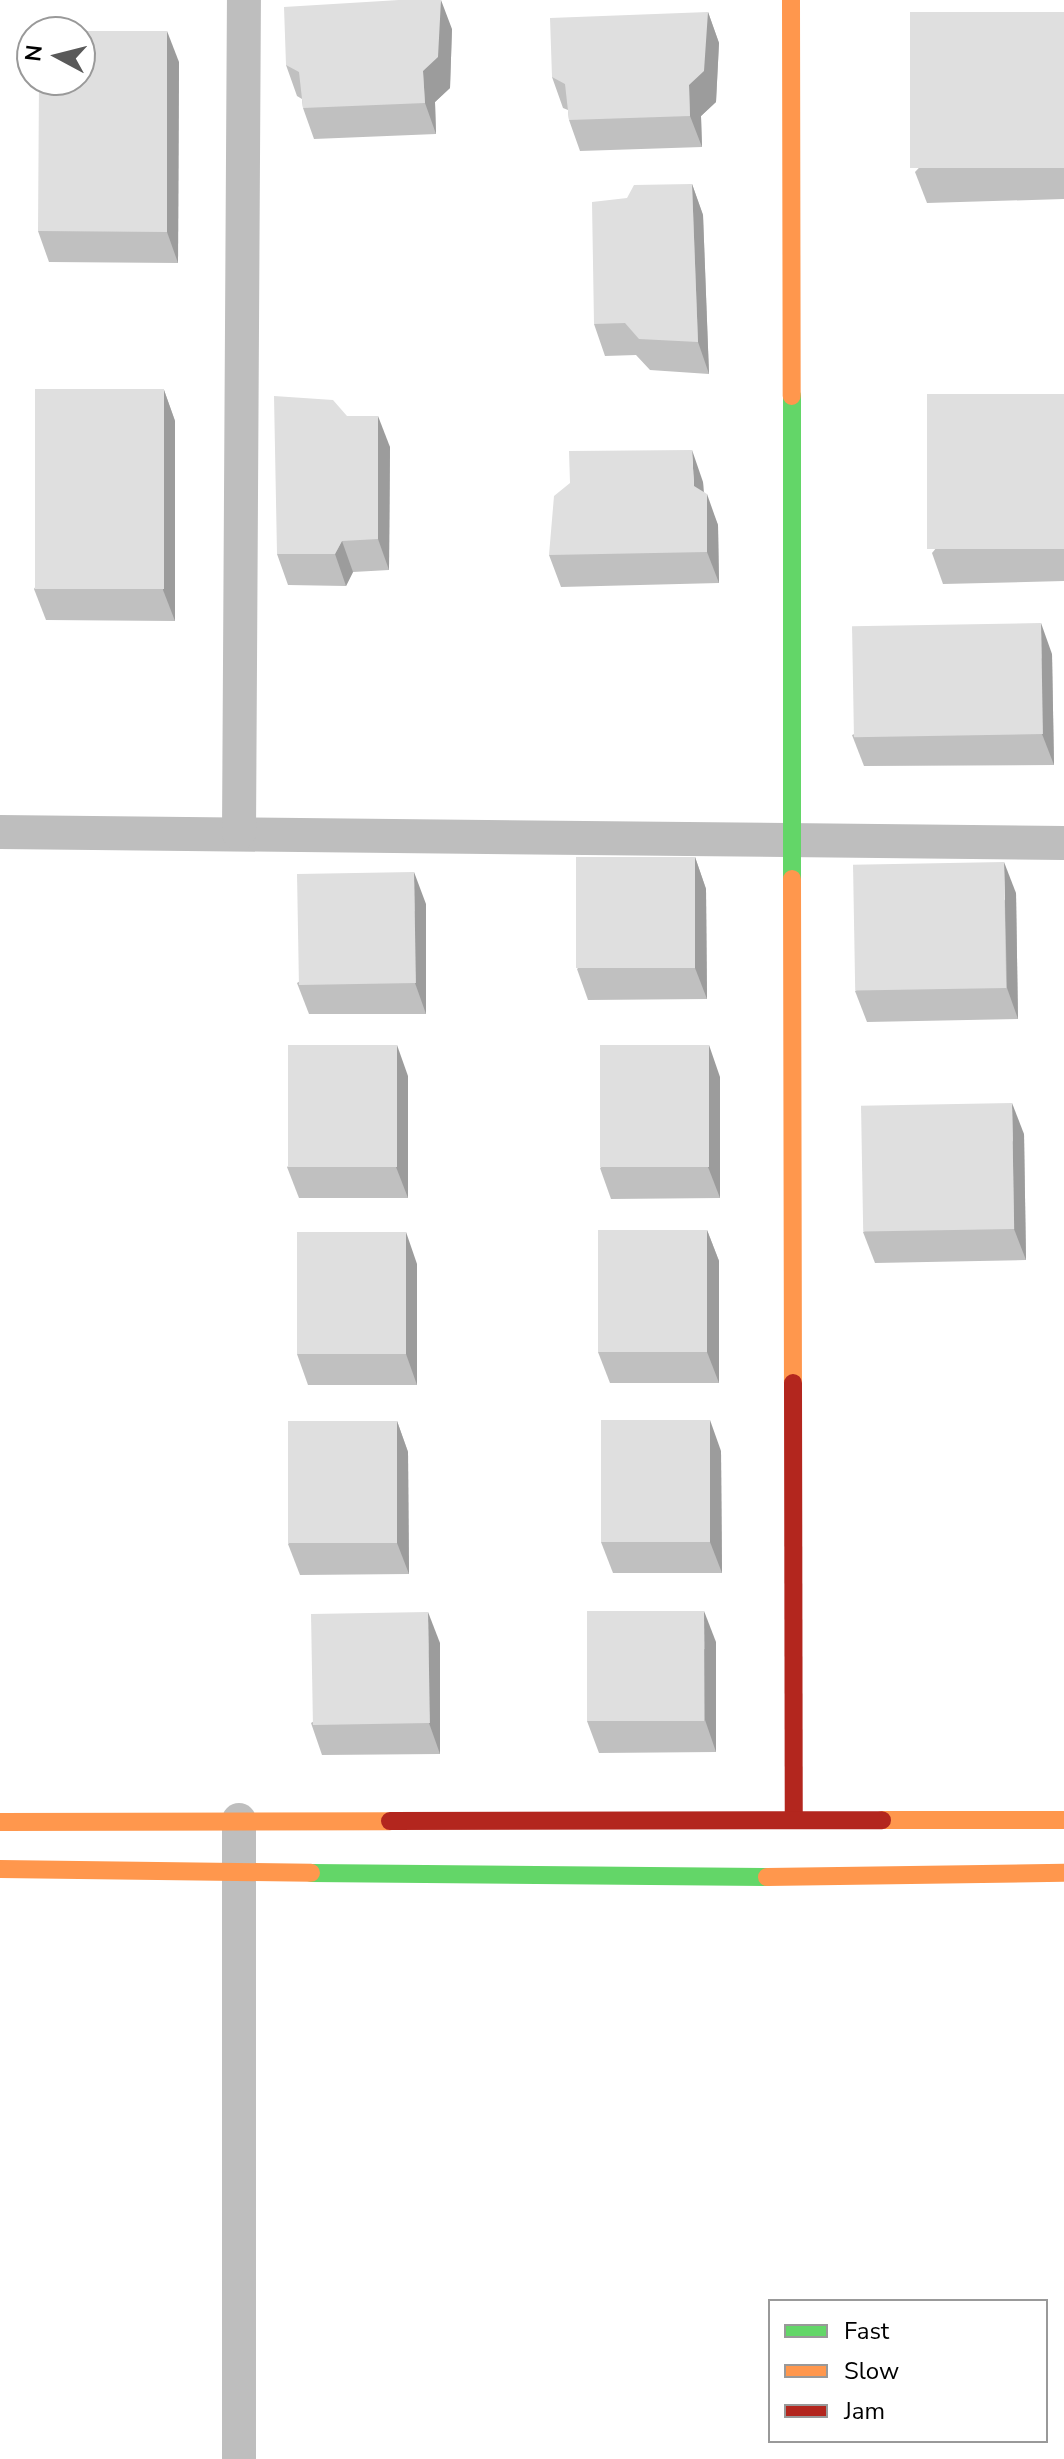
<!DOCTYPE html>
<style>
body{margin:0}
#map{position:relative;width:1064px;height:2459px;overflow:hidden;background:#fff;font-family:"Nunito Sans",sans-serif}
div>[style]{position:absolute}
.street>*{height:34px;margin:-17px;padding:0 17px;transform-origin:17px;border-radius:17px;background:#bebebe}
.fast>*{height:18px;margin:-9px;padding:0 9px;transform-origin:9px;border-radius:9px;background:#63d668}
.slow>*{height:18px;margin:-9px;padding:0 9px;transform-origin:9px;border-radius:9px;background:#ff974d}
.jam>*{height:18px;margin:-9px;padding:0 9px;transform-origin:9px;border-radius:9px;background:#b3261e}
.wall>*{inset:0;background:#c0c0c0}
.shaded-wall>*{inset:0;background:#9c9c9c}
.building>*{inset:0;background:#dfdfdf;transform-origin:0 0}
span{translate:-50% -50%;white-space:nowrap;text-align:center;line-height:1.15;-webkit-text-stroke:6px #fff;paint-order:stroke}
.legend{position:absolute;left:768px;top:2299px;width:280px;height:144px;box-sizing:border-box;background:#fff;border:2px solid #999;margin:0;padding:10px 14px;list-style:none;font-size:24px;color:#000}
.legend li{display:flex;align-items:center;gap:16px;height:40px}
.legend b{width:40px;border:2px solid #999}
.north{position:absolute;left:16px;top:16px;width:80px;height:80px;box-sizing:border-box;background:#fff;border:2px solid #999;border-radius:50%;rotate:277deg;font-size:22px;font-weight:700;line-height:32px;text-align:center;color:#000}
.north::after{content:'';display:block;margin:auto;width:28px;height:36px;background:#595959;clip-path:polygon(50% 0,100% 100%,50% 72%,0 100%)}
</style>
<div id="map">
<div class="street">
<div style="left:0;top:832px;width:1064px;rotate:0.59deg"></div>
<div style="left:239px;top:833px;width:833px;rotate:-89.66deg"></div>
<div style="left:239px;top:1820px;width:639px;rotate:90deg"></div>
</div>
<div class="fast">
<div style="left:792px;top:396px;width:483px;rotate:90deg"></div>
<div style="left:311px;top:1873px;width:456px;rotate:0.5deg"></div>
</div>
<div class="slow">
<div style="left:791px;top:0;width:396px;rotate:89.9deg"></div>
<div style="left:792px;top:879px;width:504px;rotate:89.89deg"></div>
<div style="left:882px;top:1820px;width:182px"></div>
<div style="left:0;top:1822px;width:390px;rotate:-0.1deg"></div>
<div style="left:0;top:1869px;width:311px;rotate:0.7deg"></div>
<div style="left:767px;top:1877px;width:297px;rotate:-0.8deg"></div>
</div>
<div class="jam">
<div style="left:793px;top:1383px;width:434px;rotate:89.9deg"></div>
<div style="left:390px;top:1821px;width:492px;rotate:-0.1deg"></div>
</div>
<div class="wall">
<div style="clip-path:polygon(708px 12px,719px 43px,716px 102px,701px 116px,702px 147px,580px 151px,569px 120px,568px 110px,563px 108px,552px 77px)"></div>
<div style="clip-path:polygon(1064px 12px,1064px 199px,927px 203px,915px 172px)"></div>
<div style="clip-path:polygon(452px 29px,450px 88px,435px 102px,436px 134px,314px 139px,303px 108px,302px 99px,297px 96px,286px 65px)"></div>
<div style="clip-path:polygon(179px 62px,178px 263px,49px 262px,38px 231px)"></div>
<div style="clip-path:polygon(692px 184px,703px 215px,709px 374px,650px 370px,636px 355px,605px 356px,594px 324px,627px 198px)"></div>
<div style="clip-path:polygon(164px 390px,175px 421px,175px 621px,46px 620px,34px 589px)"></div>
<div style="clip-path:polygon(1064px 394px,1064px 581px,943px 584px,932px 553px)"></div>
<div style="clip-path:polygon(347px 416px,390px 447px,389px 570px,353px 572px,346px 586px,288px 585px,277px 554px)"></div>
<div style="clip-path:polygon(703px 482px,704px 492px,718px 525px,719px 583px,561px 587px,549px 555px)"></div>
<div style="clip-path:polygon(1052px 654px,1054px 765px,864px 766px,852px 735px)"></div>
<div style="clip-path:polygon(695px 857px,706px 889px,707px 999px,588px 1000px,577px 969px)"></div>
<div style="clip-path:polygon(1016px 893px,1018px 1019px,867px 1022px,855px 991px)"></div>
<div style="clip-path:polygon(426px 904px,426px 1014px,309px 1014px,297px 983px)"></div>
<div style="clip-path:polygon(408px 1076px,408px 1198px,299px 1198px,287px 1167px)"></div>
<div style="clip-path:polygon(720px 1077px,720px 1198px,611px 1199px,600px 1168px)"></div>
<div style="clip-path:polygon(1024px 1134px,1026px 1260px,875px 1263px,863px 1232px)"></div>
<div style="clip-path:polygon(707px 1230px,719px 1261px,719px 1383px,610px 1383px,598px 1352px)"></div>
<div style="clip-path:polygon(417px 1264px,417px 1385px,308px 1385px,297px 1354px)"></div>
<div style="clip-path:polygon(397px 1421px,408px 1452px,409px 1574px,300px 1575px,288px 1544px)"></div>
<div style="clip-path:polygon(721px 1451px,722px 1573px,613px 1573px,601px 1542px)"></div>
<div style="clip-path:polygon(716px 1642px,716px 1752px,599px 1753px,587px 1721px)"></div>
<div style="clip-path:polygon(440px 1643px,440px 1754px,322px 1755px,311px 1723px)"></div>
</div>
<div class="shaded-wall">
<div style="clip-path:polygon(441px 0,452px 29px,450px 88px,435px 102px,436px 134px,425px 103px,423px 71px)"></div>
<div style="clip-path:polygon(708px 12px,719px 43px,716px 102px,701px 116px,702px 147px,690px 116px,689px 85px)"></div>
<div style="clip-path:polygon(167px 31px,179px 62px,178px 263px,167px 232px)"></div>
<div style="clip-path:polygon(692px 184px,703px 215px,709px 374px,698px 342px)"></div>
<div style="clip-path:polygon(164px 390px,175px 421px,175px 621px,163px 590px)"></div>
<div style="clip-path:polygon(378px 416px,390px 447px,389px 570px,378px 539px)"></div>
<div style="clip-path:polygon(692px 450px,703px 482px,705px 517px,694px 486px)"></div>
<div style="clip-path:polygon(707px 494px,718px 525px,719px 583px,707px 552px)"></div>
<div style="clip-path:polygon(342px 541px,353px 572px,346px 586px,335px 554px)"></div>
<div style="clip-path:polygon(1041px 623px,1052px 654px,1054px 765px,1042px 734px)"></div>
<div style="clip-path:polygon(695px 857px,706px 889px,707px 999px,695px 968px)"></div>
<div style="clip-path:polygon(1004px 862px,1016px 893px,1018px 1019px,1007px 988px)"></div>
<div style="clip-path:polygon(414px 872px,426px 904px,426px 1014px,415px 983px)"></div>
<div style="clip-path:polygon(397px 1045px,408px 1076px,408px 1198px,396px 1167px)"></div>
<div style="clip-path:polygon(709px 1045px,720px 1077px,720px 1198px,708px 1167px)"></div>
<div style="clip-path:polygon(1012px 1103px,1024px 1134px,1026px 1260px,1014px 1229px)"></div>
<div style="clip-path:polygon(707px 1230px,719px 1261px,719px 1383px,707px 1352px)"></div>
<div style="clip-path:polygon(406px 1232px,417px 1264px,417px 1385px,406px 1354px)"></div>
<div style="clip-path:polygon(710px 1420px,721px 1451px,722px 1573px,710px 1542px)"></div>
<div style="clip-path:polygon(397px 1421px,408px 1452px,409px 1574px,397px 1543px)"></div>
<div style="clip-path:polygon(704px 1611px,716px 1642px,716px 1752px,705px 1720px)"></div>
<div style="clip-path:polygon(428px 1612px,440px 1643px,440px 1754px,429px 1723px)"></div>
</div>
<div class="building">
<div style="clip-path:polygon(399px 0,441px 0,438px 57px,423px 71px,425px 103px,303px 108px,299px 72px,286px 65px,284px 7px)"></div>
<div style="clip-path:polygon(708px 12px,704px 71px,689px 85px,690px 116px,569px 120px,565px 84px,552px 77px,550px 18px)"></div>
<div style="left:1064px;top:12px;width:156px;height:154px;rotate:90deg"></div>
<div style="clip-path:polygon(39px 31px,167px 31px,167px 232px,38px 231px,39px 80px,80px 80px,80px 32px,39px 32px)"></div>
<div style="clip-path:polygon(692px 184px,698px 342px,639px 339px,625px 323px,594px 324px,592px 202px,627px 198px,634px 185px)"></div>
<div style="left:35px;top:389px;width:129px;height:200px"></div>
<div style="left:1064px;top:394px;width:155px;height:137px;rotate:90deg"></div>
<div style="clip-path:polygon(274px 396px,333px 400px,347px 416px,378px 416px,378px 539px,342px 541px,335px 554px,277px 554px)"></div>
<div style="clip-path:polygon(692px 450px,694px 486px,707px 494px,707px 552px,549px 555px,554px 496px,570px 483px,569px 451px)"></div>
<div style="left:1041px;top:623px;width:111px;height:189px;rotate:89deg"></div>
<div style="left:695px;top:857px;width:111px;height:119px;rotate:90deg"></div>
<div style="left:1004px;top:862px;width:126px;height:151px;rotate:89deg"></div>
<div style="left:414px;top:872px;width:111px;height:117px;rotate:89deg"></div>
<div style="left:288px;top:1045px;width:109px;height:122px"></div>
<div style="left:709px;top:1045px;width:122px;height:109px;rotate:90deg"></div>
<div style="left:1012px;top:1103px;width:126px;height:151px;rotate:89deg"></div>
<div style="left:598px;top:1230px;width:109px;height:122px"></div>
<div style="left:297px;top:1232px;width:109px;height:122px"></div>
<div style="left:601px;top:1420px;width:109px;height:122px"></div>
<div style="left:397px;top:1421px;width:122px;height:109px;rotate:90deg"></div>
<div style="left:587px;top:1611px;width:117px;height:110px"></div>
<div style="left:428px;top:1612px;width:111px;height:117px;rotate:89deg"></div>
</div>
<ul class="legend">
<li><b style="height:10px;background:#63d668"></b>Fast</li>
<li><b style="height:10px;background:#ff974d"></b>Slow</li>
<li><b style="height:10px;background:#b3261e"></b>Jam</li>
</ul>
<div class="north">N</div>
</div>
